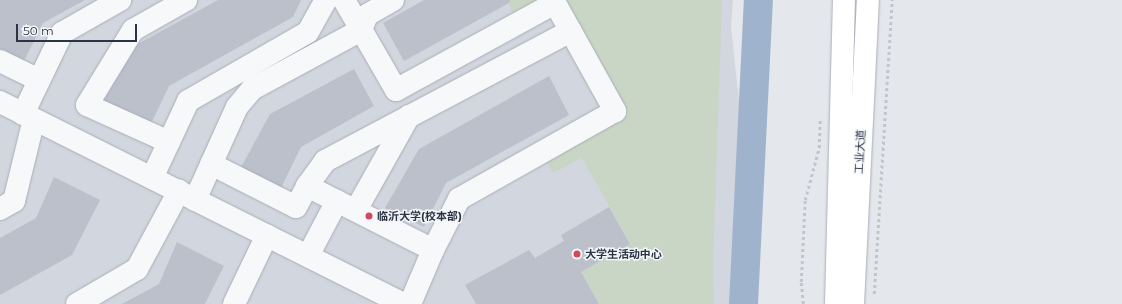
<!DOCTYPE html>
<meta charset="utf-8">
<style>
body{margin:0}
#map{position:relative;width:1122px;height:304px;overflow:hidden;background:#e4e7ec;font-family:Montserrat,"Noto Sans SC",sans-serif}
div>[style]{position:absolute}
.built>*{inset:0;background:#d2d6de}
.green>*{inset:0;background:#c9d6c5}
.river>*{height:29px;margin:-14.5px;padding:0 14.5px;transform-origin:14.5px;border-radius:14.5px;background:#9fb4cc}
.building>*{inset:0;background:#bbc0ca}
.path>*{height:2.5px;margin-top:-1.25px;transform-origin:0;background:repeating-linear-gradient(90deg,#c2c5cb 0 3px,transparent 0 6px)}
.roads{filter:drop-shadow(0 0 1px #a9aeb7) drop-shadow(0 0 1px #a9aeb7)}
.minor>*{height:22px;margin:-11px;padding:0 11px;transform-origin:11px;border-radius:11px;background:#f7f8fa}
.major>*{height:22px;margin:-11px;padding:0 11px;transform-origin:11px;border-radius:11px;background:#fff}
.dots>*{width:11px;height:11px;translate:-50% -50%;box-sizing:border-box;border:2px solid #f4f6f9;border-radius:50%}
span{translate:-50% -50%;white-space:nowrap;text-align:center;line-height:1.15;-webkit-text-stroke:3px #f4f6f9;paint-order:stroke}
.street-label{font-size:11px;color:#2b3445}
.poi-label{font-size:11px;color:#2b3445;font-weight:700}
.left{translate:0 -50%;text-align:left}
.scale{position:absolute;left:16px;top:24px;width:121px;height:18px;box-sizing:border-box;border:2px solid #2b3445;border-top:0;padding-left:5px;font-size:12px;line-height:14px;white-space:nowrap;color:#2b3445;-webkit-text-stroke:3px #f4f6f9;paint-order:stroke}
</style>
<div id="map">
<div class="built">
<div style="clip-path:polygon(0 0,733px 0,731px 27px,742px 129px,734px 304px,0 304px)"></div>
</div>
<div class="green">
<div style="clip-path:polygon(510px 0,545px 0,514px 18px,509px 3px)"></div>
<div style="clip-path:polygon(565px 0,722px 0,713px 267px,714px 304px,599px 304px,581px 272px,630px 243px,582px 158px,553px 173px,545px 160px,629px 114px)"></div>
</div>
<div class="river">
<div style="left:743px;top:304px;width:304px;rotate:-87.2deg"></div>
</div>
<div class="building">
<div style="clip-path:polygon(0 0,85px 0,43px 23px,22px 65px,0 52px)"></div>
<div style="clip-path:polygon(218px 0,301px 0,293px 17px,169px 86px,149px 128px,103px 102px,136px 45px)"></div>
<div style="clip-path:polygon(424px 0,510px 0,509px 3px,404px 61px,383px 23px)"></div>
<div style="clip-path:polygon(354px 69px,374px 106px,301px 147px,279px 192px,238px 173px,270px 114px)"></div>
<div style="clip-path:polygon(549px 76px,569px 115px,446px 183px,424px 227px,385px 208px,419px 149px)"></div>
<div style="clip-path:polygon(54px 177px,100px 200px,72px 255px,0 295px,0 238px,36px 218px)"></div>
<div style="clip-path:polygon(609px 207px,630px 244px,581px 272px,599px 304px,476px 304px,465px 285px,529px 250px,535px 258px,564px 241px,561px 235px)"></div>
<div style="clip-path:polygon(177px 242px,224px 266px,205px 304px,122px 304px,159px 284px)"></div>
</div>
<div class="path">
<div style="left:874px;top:294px;width:295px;rotate:-86.5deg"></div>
<div style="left:803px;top:304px;width:22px;rotate:-95deg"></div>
<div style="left:801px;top:282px;width:82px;rotate:-87.2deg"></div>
<div style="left:805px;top:200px;width:54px;rotate:-74.9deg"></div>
<div style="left:819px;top:148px;width:30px;rotate:-88deg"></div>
</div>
<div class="roads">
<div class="minor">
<div style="left:344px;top:0;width:104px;rotate:60deg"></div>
<div style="left:396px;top:90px;width:181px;rotate:-28.7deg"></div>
<div style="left:555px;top:3px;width:124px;rotate:60.9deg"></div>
<div style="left:615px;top:111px;width:179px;rotate:150.6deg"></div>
<div style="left:459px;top:199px;width:57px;rotate:117deg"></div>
<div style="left:0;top:61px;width:43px;rotate:26deg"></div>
<div style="left:0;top:102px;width:452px;rotate:26.6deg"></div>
<div style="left:23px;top:114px;width:90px;rotate:-64.3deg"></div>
<div style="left:62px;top:33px;width:67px;rotate:-29.6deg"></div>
<div style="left:169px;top:142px;width:90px;rotate:-155.7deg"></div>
<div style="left:87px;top:105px;width:88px;rotate:-58.5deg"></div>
<div style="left:133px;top:30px;width:61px;rotate:-29.5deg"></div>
<div style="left:211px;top:164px;width:95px;rotate:26.8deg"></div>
<div style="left:296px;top:207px;width:24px;rotate:-62deg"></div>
<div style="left:307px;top:186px;width:141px;rotate:26.9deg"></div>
<div style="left:433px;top:250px;width:59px;rotate:113.1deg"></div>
<div style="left:152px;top:178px;width:85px;rotate:-64.9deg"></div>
<div style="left:188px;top:101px;width:138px;rotate:-29.9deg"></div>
<div style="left:308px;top:32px;width:37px;rotate:-61deg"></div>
<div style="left:307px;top:186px;width:31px;rotate:-54deg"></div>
<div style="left:325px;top:161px;width:278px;rotate:-27.9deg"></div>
<div style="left:195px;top:200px;width:102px;rotate:-65.7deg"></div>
<div style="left:237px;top:107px;width:23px;rotate:-50deg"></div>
<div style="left:252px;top:89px;width:124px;rotate:-28.4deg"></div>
<div style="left:361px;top:30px;width:16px;rotate:-68deg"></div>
<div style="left:367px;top:15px;width:30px;rotate:-30deg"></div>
<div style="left:0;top:209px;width:16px;rotate:-30deg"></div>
<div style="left:14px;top:201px;width:84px;rotate:-76.3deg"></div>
<div style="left:356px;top:210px;width:108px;rotate:-60.6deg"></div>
<div style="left:308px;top:256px;width:62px;rotate:-62.2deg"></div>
<div style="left:77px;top:304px;width:69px;rotate:-30.3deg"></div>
<div style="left:137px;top:269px;width:89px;rotate:-61.7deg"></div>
<div style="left:234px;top:304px;width:76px;rotate:-64.4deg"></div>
</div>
<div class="major">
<div style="left:836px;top:304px;width:304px;rotate:-88.5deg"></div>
<div style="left:853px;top:304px;width:304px;rotate:-87.2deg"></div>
</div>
</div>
<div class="dots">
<div style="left:369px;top:216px;background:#d1495b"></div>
<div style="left:577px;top:254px;background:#d1495b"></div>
</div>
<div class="street-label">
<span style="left:860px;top:152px;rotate:-87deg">工业大道</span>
</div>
<div class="poi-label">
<span class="left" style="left:377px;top:216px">临沂大学(校本部)</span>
<span class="left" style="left:585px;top:254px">大学生活动中心</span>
</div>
<div class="scale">50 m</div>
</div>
